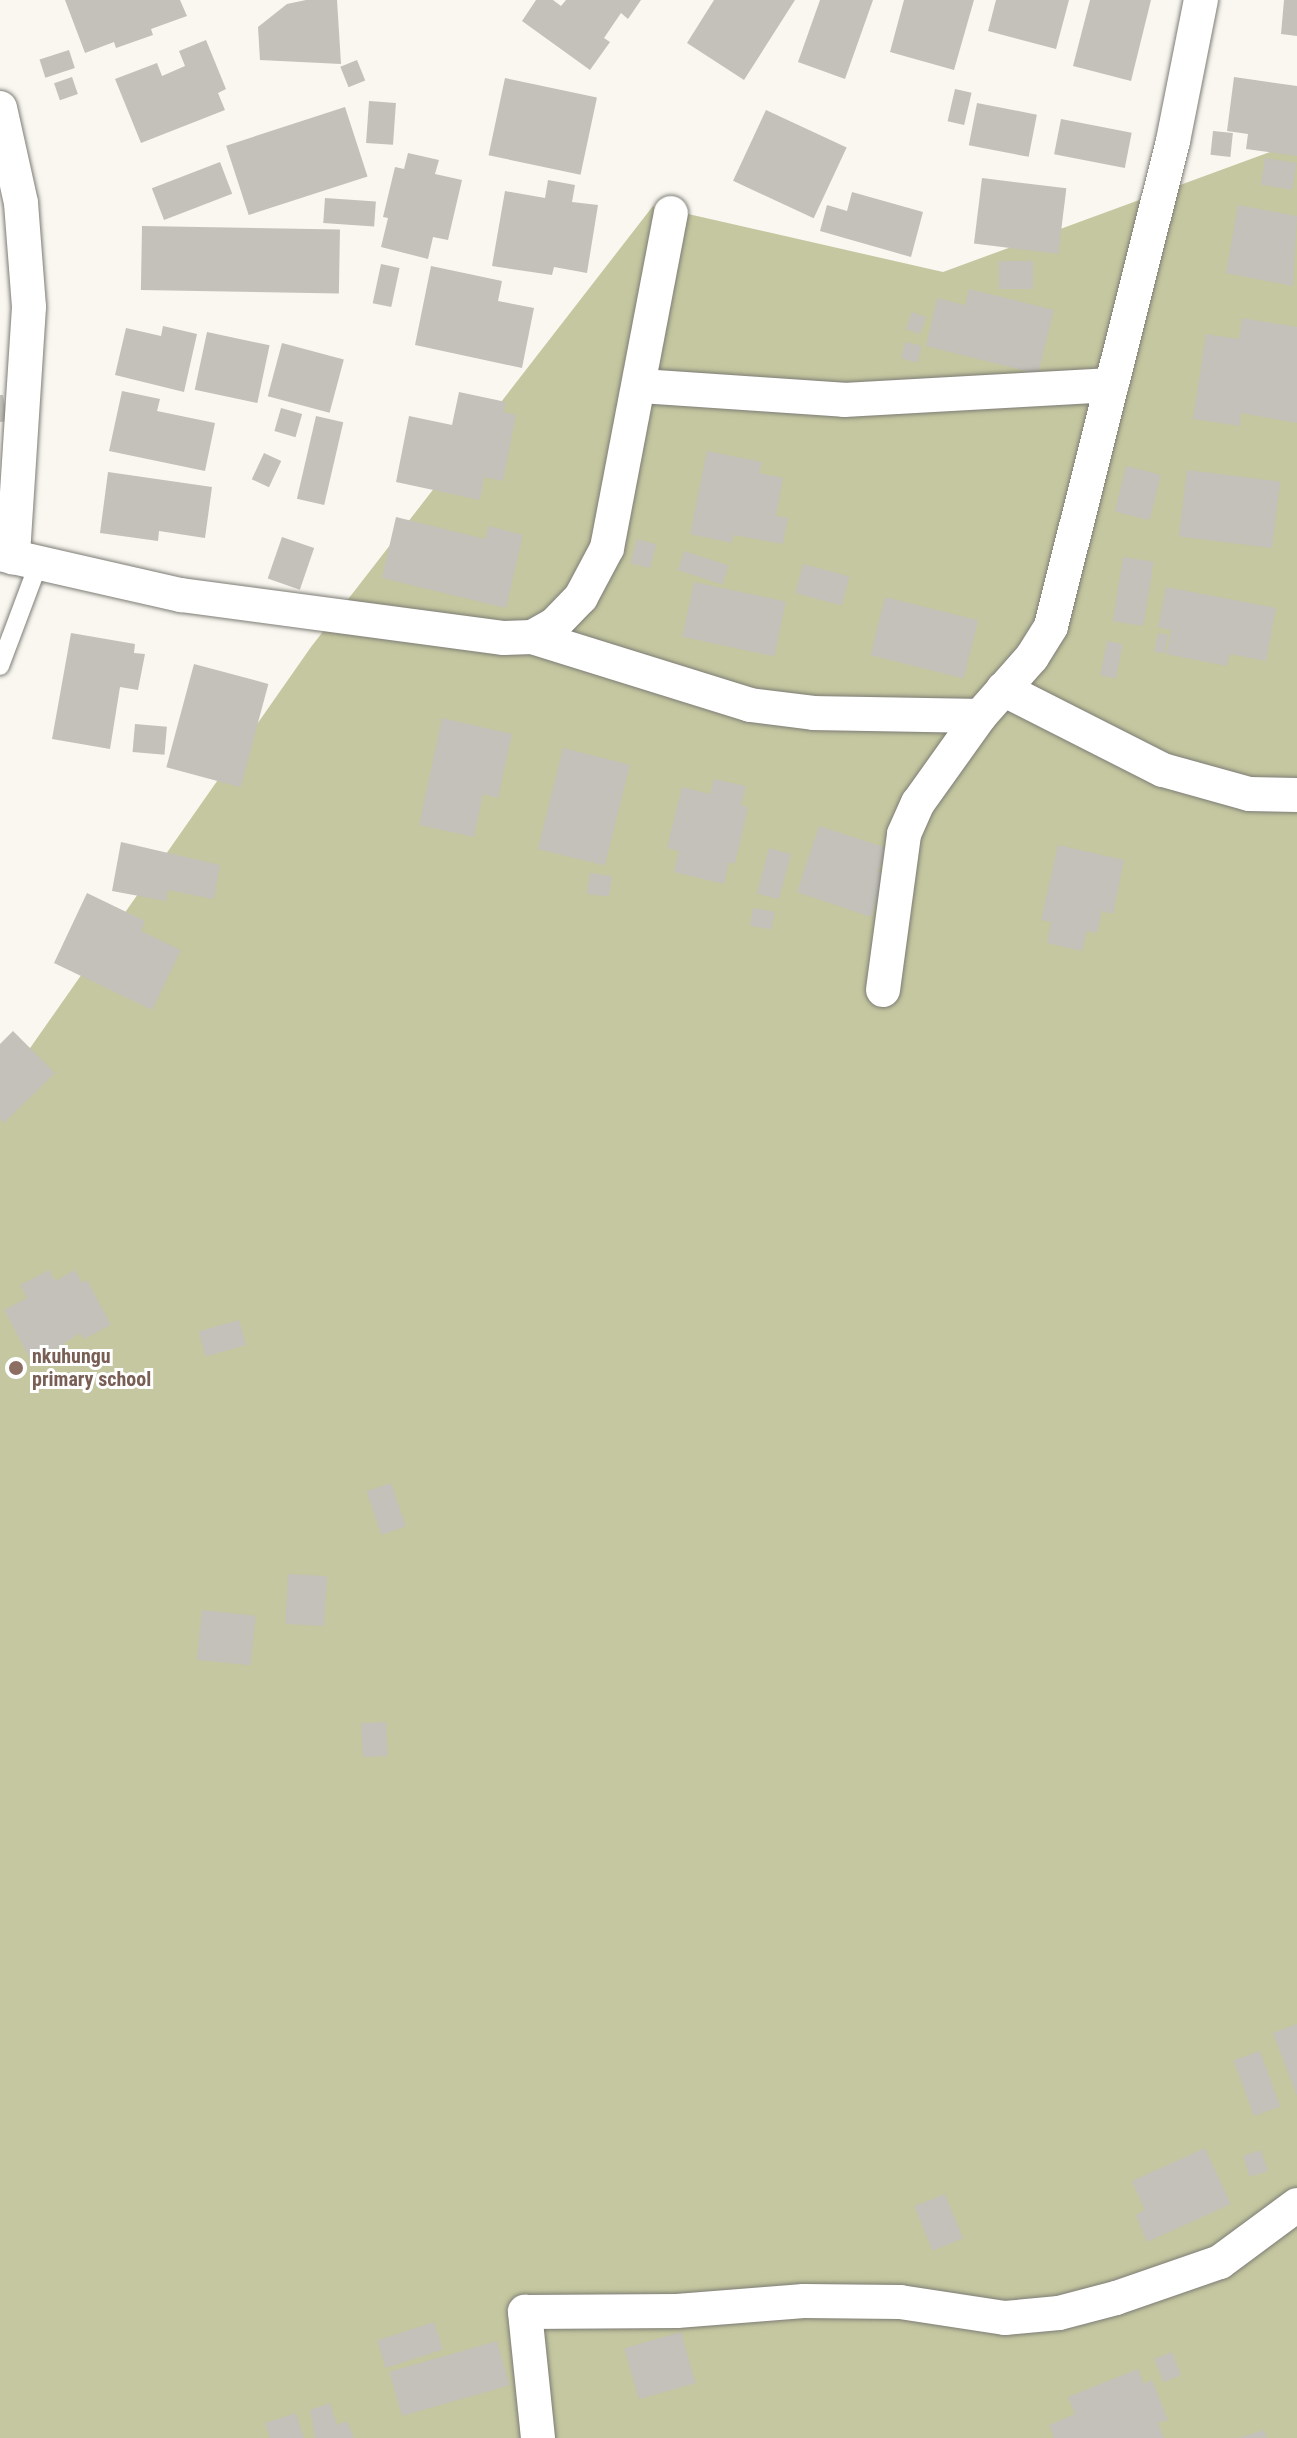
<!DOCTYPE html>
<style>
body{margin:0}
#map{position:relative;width:1297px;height:2438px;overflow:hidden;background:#f9f7f0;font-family:"Roboto Condensed",sans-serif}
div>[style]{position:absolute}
.green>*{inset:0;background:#c4c79f}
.building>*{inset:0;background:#c3c1ba;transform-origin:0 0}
.roads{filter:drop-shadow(0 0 2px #7e7c76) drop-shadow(0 0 2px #7e7c76)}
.lane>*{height:18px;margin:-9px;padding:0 9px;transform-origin:9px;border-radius:9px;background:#fff}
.street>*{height:34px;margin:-17px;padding:0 17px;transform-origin:17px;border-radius:17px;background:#fff}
.dots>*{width:22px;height:22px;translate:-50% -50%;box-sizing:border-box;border:4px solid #fff;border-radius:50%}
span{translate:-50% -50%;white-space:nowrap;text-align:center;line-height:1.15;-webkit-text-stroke:6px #fff;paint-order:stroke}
.education-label{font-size:20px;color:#785e54;font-weight:700}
.left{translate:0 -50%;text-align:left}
</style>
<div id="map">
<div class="green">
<div style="clip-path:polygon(1297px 142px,1297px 2438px,0 2438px,0 1091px,311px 647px,653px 206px,943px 272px)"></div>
</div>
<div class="building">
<div style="clip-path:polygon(65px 0,180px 0,187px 16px,151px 29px,153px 35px,116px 48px,114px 42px,85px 53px)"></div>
<div style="clip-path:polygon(306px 0,337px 0,341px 64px,260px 60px,258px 27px,287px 4px)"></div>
<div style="clip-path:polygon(536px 0,553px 0,561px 6px,566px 0,641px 0,628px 19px,621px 13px,604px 38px,610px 42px,590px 70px,522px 21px)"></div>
<div style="clip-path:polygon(714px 0,795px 0,744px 80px,687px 43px)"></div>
<div style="clip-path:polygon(820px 0,873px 0,845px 79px,798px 62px)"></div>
<div style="clip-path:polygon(904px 0,974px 0,954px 70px,890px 52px)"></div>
<div style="clip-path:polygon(996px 0,1069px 0,1056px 49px,988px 31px)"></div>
<div style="clip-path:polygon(1090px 0,1151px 0,1131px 81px,1073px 66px)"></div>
<div style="clip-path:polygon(1284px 0,1297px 0,1297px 36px,1281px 34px)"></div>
<div style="clip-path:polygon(206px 40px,226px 89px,218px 93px,225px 110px,141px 143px,115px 79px,157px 63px,162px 76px,185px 66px,179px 51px)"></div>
<div style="left:69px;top:50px;width:19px;height:31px;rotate:72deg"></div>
<div style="left:357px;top:60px;width:22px;height:18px;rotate:68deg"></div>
<div style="left:72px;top:77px;width:18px;height:19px;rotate:71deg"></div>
<div style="clip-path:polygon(1234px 77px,1297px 86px,1297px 156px,1246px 149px,1248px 134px,1227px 131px)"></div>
<div style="left:505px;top:78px;width:94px;height:79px;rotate:12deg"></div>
<div style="left:955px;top:89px;width:17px;height:33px;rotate:13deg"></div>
<div style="left:369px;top:101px;width:27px;height:42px;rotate:4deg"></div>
<div style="left:977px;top:103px;width:61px;height:43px;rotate:11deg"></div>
<div style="left:345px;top:107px;width:73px;height:125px;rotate:72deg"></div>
<div style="left:766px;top:110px;width:89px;height:78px;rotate:25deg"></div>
<div style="left:1061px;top:119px;width:72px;height:36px;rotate:11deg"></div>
<div style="left:1213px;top:131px;width:20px;height:24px;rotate:6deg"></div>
<div style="clip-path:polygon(408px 153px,439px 160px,435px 174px,462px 180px,448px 240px,433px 237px,428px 259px,381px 247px,388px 218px,383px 217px,395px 167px,404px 169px)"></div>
<div style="left:1265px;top:158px;width:32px;height:27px;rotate:9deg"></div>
<div style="left:220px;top:162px;width:34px;height:73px;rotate:69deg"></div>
<div style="left:982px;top:178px;width:85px;height:66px;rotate:7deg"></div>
<div style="clip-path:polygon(548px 180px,575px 185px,572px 202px,598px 205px,587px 273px,554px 267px,552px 275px,492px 266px,505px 191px,545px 198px)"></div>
<div style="clip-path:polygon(852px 192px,923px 212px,911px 257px,820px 231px,827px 205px,847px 211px)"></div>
<div style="left:325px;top:198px;width:51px;height:25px;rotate:4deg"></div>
<div style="clip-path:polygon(1238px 205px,1297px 216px,1293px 286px,1226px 273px)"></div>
<div style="left:142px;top:226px;width:198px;height:64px;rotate:1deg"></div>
<div style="left:999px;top:261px;width:34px;height:28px"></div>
<div style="left:381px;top:264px;width:19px;height:40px;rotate:12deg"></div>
<div style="clip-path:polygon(431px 266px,502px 281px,498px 301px,534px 308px,522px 368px,415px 345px)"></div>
<div style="clip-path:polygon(969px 289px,1054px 310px,1038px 374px,926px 346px,937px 298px,965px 305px)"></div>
<div style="left:912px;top:312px;width:15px;height:18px;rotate:20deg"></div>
<div style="clip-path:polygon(1242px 318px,1297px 327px,1297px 423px,1241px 413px,1240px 426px,1193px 419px,1206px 334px,1239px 339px)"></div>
<div style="clip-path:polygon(163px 326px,197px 334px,184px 392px,115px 375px,126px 328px,161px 336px)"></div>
<div style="left:207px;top:332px;width:64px;height:59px;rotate:12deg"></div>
<div style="left:905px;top:342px;width:17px;height:17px;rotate:13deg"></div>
<div style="left:282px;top:343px;width:64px;height:55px;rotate:15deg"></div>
<div style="clip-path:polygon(122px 391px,160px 399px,157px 411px,215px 423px,205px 471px,109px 451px)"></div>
<div style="clip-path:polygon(459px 392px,506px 402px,504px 412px,516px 415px,503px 481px,484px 477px,480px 500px,396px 482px,409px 416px,452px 425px)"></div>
<div style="clip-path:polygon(0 395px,3px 395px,8px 421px,0 422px)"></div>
<div style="left:281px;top:408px;width:22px;height:24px;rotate:16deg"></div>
<div style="left:316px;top:416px;width:28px;height:85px;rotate:13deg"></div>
<div style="clip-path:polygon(707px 451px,762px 462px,759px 473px,783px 478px,776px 516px,788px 518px,783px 544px,734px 535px,732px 543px,690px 534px)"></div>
<div style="left:264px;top:453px;width:19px;height:29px;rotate:25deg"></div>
<div style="left:1126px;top:466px;width:36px;height:47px;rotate:14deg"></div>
<div style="left:1187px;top:470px;width:94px;height:67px;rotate:7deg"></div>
<div style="clip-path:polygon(108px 472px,212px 487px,205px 538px,159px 531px,158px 541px,100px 533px)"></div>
<div style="clip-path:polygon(396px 517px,485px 539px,489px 526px,523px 535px,506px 608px,382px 578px)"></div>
<div style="left:282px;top:537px;width:34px;height:44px;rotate:19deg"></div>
<div style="left:637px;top:539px;width:20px;height:25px;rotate:15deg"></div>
<div style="left:684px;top:551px;width:47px;height:20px;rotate:18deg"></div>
<div style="left:1123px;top:557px;width:31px;height:65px;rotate:9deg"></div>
<div style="left:803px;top:564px;width:48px;height:30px;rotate:15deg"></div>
<div style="left:694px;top:582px;width:94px;height:56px;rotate:12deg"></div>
<div style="clip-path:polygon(1166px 587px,1276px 608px,1266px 661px,1230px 654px,1227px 666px,1166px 654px,1171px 630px,1158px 627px)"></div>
<div style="left:885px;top:597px;width:96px;height:60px;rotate:14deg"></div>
<div style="clip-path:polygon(71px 633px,135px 644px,134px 653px,145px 654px,138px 690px,120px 687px,110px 749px,52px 739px)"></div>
<div style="left:1158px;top:633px;width:10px;height:19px;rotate:11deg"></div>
<div style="left:1107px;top:641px;width:16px;height:35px;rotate:11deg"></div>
<div style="left:194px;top:664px;width:77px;height:107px;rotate:15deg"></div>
<div style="clip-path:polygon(442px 718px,512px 734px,498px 798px,483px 794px,474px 837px,419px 825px)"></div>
<div style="left:135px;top:724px;width:32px;height:28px;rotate:5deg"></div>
<div style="left:563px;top:748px;width:69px;height:104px;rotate:14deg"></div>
<div style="clip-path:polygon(714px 779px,746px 786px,741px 805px,748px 807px,735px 864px,729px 862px,724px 884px,674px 872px,679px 851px,667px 848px,682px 787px,710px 794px)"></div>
<div style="clip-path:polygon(819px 826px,887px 848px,878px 872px,884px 875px,871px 917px,797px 892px)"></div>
<div style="clip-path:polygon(121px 842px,220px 865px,214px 899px,168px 890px,166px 901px,112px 891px)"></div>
<div style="clip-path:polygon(1058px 845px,1124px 860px,1113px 914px,1102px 911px,1097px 933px,1087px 931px,1082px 951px,1047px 943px,1051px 922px,1041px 920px)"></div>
<div style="left:769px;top:848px;width:23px;height:47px;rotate:15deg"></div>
<div style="left:590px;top:873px;width:22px;height:21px;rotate:8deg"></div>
<div style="clip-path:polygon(87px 893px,145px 921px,141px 931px,181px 950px,152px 1010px,54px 963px)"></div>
<div style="left:753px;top:908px;width:22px;height:18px;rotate:10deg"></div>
<div style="clip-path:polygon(13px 1031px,55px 1073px,4px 1123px,0 1119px,0 1044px)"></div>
<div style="clip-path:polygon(49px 1270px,55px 1281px,75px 1270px,82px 1283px,87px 1280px,111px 1325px,84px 1339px,80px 1333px,33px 1364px,4px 1310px,27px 1298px,20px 1285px)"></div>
<div style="left:239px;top:1320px;width:26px;height:42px;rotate:74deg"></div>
<div style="left:391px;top:1483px;width:46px;height:26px;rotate:71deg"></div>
<div style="left:288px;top:1574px;width:39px;height:50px;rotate:3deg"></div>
<div style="left:202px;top:1610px;width:54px;height:50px;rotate:6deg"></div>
<div style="left:386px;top:1722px;width:34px;height:25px;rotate:87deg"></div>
<div style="clip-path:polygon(1297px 2024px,1297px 2096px,1273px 2033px)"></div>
<div style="left:1260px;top:2051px;width:59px;height:28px;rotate:70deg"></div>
<div style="clip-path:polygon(1205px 2148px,1231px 2204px,1147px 2242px,1136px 2215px,1145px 2210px,1132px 2181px)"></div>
<div style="left:1261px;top:2150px;width:22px;height:19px;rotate:72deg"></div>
<div style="left:945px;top:2194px;width:48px;height:33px;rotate:68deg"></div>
<div style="left:434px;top:2322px;width:29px;height:60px;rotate:72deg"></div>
<div style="left:681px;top:2332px;width:53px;height:59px;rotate:74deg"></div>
<div style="left:497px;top:2341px;width:46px;height:112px;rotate:74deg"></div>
<div style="left:1172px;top:2352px;width:25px;height:19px;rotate:69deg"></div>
<div style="clip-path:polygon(1138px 2369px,1144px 2384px,1152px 2380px,1168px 2420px,1158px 2423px,1164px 2438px,1054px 2438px,1049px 2425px,1075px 2414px,1068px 2397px)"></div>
<div style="clip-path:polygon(330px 2403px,337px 2425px,347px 2421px,354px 2438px,315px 2438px,310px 2410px)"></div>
<div style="clip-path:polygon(296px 2413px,304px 2438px,270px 2438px,265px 2423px)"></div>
<div style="clip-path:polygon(1264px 2430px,1267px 2438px,1242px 2438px,1242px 2437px)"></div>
</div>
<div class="roads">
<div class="lane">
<div style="left:0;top:666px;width:111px;rotate:-69.4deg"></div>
</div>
<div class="street">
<div style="left:0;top:108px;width:97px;rotate:77.5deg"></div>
<div style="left:21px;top:203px;width:104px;rotate:85.6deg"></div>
<div style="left:29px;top:307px;width:251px;rotate:93.7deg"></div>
<div style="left:641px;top:386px;width:203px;rotate:3.9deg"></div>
<div style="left:844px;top:400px;width:268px;rotate:-3.2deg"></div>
<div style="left:0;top:554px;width:186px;rotate:12.8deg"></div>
<div style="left:181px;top:595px;width:326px;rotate:7.6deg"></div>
<div style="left:504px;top:638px;width:28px;rotate:-2deg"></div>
<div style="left:532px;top:637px;width:25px;rotate:-29deg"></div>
<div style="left:554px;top:625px;width:39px;rotate:-46deg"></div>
<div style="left:581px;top:597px;width:55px;rotate:-62deg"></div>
<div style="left:607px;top:548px;width:341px;rotate:-79.2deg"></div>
<div style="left:532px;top:637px;width:228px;rotate:17.3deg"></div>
<div style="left:750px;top:705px;width:64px;rotate:7.1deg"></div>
<div style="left:814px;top:713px;width:166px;rotate:1deg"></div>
<div style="left:1003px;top:689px;width:179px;rotate:26.9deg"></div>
<div style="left:1163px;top:770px;width:89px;rotate:15.6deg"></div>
<div style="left:1249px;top:794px;width:48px;rotate:1.2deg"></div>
<div style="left:883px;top:990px;width:157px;rotate:-82.3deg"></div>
<div style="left:904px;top:834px;width:34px;rotate:-66deg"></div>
<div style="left:918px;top:803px;width:107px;rotate:-54.5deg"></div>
<div style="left:980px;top:716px;width:79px;rotate:-48.6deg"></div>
<div style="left:1032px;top:657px;width:36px;rotate:-58deg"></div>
<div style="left:1051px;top:626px;width:500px;rotate:-75.88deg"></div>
<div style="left:1173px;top:141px;width:144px;rotate:-78.8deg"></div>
<div style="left:538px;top:2438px;width:127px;rotate:-95.9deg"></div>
<div style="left:525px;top:2312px;width:152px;rotate:-0.4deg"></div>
<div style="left:677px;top:2311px;width:127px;rotate:-4.5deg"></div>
<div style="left:804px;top:2301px;width:96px;rotate:0.6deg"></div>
<div style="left:900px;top:2302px;width:106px;rotate:8.7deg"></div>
<div style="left:1005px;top:2318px;width:54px;rotate:-5.3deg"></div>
<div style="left:1059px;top:2313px;width:59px;rotate:-14.7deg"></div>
<div style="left:1116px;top:2298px;width:110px;rotate:-19.1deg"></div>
<div style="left:1220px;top:2262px;width:96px;rotate:-36.5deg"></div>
</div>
</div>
<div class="dots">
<div style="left:16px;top:1368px;background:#8d6e63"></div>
</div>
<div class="education-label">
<span class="left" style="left:32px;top:1368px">nkuhungu<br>primary school</span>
</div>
</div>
